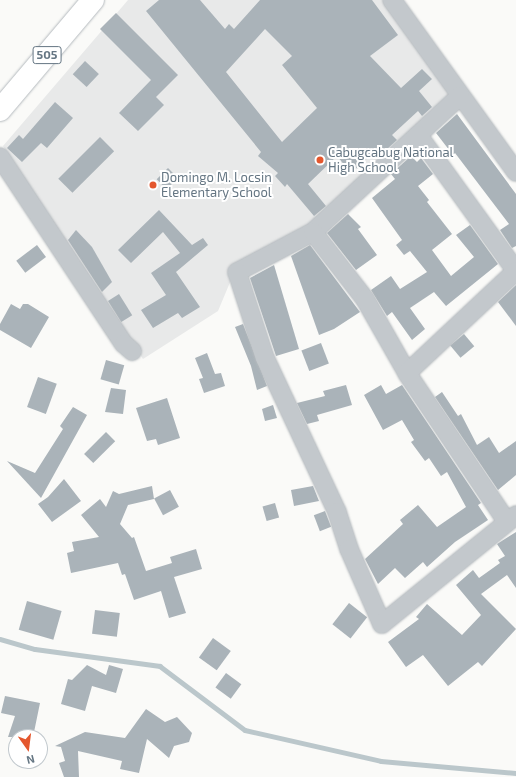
<!DOCTYPE html>
<style>
body{margin:0}
#map{position:relative;width:516px;height:777px;overflow:hidden;background:#fafaf8;font-family:"Exo 2",sans-serif}
div>[style]{position:absolute}
.built>*{inset:0;background:#e8e9e9}
.stream>*{height:4.5px;margin:-2.25px;padding:0 2.25px;transform-origin:2.25px;border-radius:2.25px;background:#bbc7cb}
.building>*{inset:0;background:#aab3b9;transform-origin:0 0}
.roads{filter:drop-shadow(0 0 1px #b5babe) drop-shadow(0 0 1px #b5babe)}
.minor>*{height:18px;margin:-9px;padding:0 9px;transform-origin:9px;border-radius:9px;background:#c3c8cc}
.major>*{height:22px;margin:-11px;padding:0 11px;transform-origin:11px;border-radius:11px;background:#fff}
.dots>*{width:11px;height:11px;translate:-50% -50%;box-sizing:border-box;border:2px solid #fff;border-radius:50%}
span{translate:-50% -50%;white-space:nowrap;text-align:center;line-height:1.15;-webkit-text-stroke:4px #fff;paint-order:stroke}
.shield-label span{padding:1px 3px;background:#fff;border:1px solid;border-radius:3px;-webkit-text-stroke-width:0}
.shield-label{font-size:12px;color:#657683;font-weight:700}
.poi-label{font-size:13px;color:#657683}
.left{translate:0 -50%;text-align:left}
.north{position:absolute;left:8px;top:729px;width:40px;height:40px;box-sizing:border-box;background:#fff;border:1px solid #c1c8cd;border-radius:50%;rotate:166deg;font-size:11px;font-weight:700;line-height:16px;text-align:center;color:#657683}
.north::after{content:'';display:block;margin:auto;width:14px;height:18px;background:#e4572e;clip-path:polygon(50% 0,100% 100%,50% 72%,0 100%)}
</style>
<div id="map">
<div class="built">
<div style="clip-path:polygon(128px 0,384px 0,457px 95px,310px 225px,236px 268px,218px 311px,143px 359px,3px 146px)"></div>
</div>
<div class="stream">
<div style="left:0;top:639px;width:36px;rotate:16deg"></div>
<div style="left:35px;top:649px;width:126px;rotate:7.7deg"></div>
<div style="left:160px;top:666px;width:106px;rotate:37deg"></div>
<div style="left:245px;top:730px;width:139px;rotate:12.8deg"></div>
<div style="left:381px;top:761px;width:136px;rotate:5.1deg"></div>
</div>
<div class="building">
<div style="clip-path:polygon(evenodd,159px 0,200px 0,225px 29px,229px 24px,234px 29px,260px 0,372px 0,398px 35px,370px 56px,401px 88px,422px 69px,432px 79px,419px 91px,432px 107px,422px 116px,418px 111px,392px 135px,397px 140px,376px 159px,371px 155px,351px 173px,337px 156px,308px 184px,326px 206px,314px 216px,287px 184px,285px 187px,275px 176px,278px 173px,258px 156px,261px 152px,146px 11px,159px 0,265px 29px,292px 56px,282px 65px,317px 108px,282px 142px,226px 72px,265px 29px)"></div>
<div style="clip-path:polygon(116px 13px,178px 75px,156px 97px,164px 105px,138px 131px,119px 113px,151px 80px,100px 29px)"></div>
<div style="left:85px;top:61px;width:19px;height:18px;rotate:43deg"></div>
<div style="clip-path:polygon(55px 102px,73px 118px,47px 148px,41px 143px,22px 162px,7px 148px,19px 135px,23px 139px)"></div>
<div style="clip-path:polygon(457px 114px,516px 194px,516px 246px,512px 248px,500px 230px,509px 224px,455px 153px,453px 155px,436px 133px)"></div>
<div style="left:100px;top:137px;width:20px;height:59px;rotate:45deg"></div>
<div style="clip-path:polygon(411px 156px,417px 162px,421px 158px,433px 174px,418px 186px,429px 200px,427px 202px,452px 234px,432px 250px,451px 276px,474px 257px,456px 235px,470px 225px,498px 264px,446px 306px,434px 292px,410px 308px,425px 329px,412px 340px,392px 312px,387px 316px,371px 290px,391px 276px,400px 289px,427px 272px,410px 251px,404px 255px,396px 245px,402px 240px,372px 198px,395px 179px,391px 174px)"></div>
<div style="left:168px;top:168px;width:14px;height:16px;rotate:45deg"></div>
<div style="clip-path:polygon(159px 210px,192px 245px,203px 238px,208px 245px,176px 272px,200px 307px,182px 318px,178px 313px,153px 328px,141px 310px,166px 295px,151px 273px,180px 253px,163px 232px,131px 263px,118px 250px)"></div>
<div style="clip-path:polygon(348px 214px,361px 227px,358px 229px,377px 255px,356px 270px,327px 233px)"></div>
<div style="clip-path:polygon(76px 230px,92px 247px,112px 282px,102px 292px,68px 240px)"></div>
<div style="left:37px;top:245px;width:15px;height:26px;rotate:53deg"></div>
<div style="clip-path:polygon(310px 245px,360px 312px,334px 329px,319px 335px,291px 256px)"></div>
<div style="clip-path:polygon(274px 265px,299px 349px,276px 356px,250px 278px)"></div>
<div style="clip-path:polygon(516px 285px,516px 326px,498px 302px)"></div>
<div style="left:119px;top:294px;width:25px;height:13px;rotate:58deg"></div>
<div style="clip-path:polygon(11px 304px,20px 309px,23px 304px,28px 304px,49px 317px,31px 348px,0 330px,0 324px)"></div>
<div style="clip-path:polygon(243px 324px,267px 386px,257px 390px,251px 366px,235px 327px)"></div>
<div style="left:464px;top:334px;width:16px;height:18px;rotate:50deg"></div>
<div style="left:321px;top:343px;width:22px;height:21px;rotate:69deg"></div>
<div style="clip-path:polygon(207px 353px,215px 374px,221px 373px,225px 386px,204px 393px,199px 379px,203px 378px,195px 358px)"></div>
<div style="left:106px;top:360px;width:19px;height:20px;rotate:16deg"></div>
<div style="left:38px;top:377px;width:20px;height:32px;rotate:20deg"></div>
<div style="clip-path:polygon(346px 385px,352px 405px,317px 415px,319px 421px,307px 424px,297px 403px,325px 396px,323px 391px)"></div>
<div style="clip-path:polygon(381px 385px,386px 394px,402px 385px,481px 503px,478px 505px,488px 520px,455px 542px,427px 567px,423px 562px,405px 578px,395px 568px,378px 584px,365px 559px,403px 524px,400px 520px,418px 505px,437px 527px,466px 507px,447px 472px,441px 476px,429px 458px,425px 461px,411px 442px,414px 440px,402px 420px,383px 430px,364px 395px)"></div>
<div style="clip-path:polygon(111px 388px,126px 390px,123px 414px,105px 412px)"></div>
<div style="clip-path:polygon(442px 392px,458px 416px,461px 414px,477px 445px,489px 437px,499px 453px,516px 441px,516px 475px,498px 490px,435px 397px)"></div>
<div style="clip-path:polygon(167px 398px,180px 438px,158px 445px,156px 439px,147px 441px,136px 408px)"></div>
<div style="clip-path:polygon(273px 405px,277px 418px,265px 421px,262px 409px)"></div>
<div style="clip-path:polygon(73px 407px,87px 415px,41px 498px,7px 461px,35px 473px,63px 429px,60px 426px)"></div>
<div style="left:106px;top:432px;width:13px;height:31px;rotate:45deg"></div>
<div style="clip-path:polygon(64px 479px,81px 501px,52px 522px,38px 504px,48px 497px)"></div>
<div style="clip-path:polygon(152px 486px,154px 499px,128px 505px,120px 524px,132px 538px,134px 537px,146px 571px,172px 563px,170px 557px,196px 549px,202px 569px,174px 577px,186px 613px,169px 618px,161px 591px,134px 600px,125px 574px,122px 575px,118px 563px,71px 573px,67px 553px,74px 551px,72px 542px,99px 537px,81px 515px,100px 499px,106px 507px,113px 491px,119px 494px)"></div>
<div style="clip-path:polygon(313px 486px,319px 501px,294px 506px,291px 490px)"></div>
<div style="left:170px;top:490px;width:19px;height:18px;rotate:62deg"></div>
<div style="left:275px;top:503px;width:15px;height:13px;rotate:74deg"></div>
<div style="left:325px;top:511px;width:17px;height:12px;rotate:69deg"></div>
<div style="clip-path:polygon(516px 532px,516px 588px,507px 575px,481px 594px,516px 629px,482px 666px,478px 662px,448px 686px,423px 655px,406px 667px,388px 642px,419px 619px,416px 617px,427px 604px,462px 635px,481px 615px,456px 585px,473px 570px,479px 578px,500px 563px,498px 560px,505px 556px,497px 544px)"></div>
<div style="left:27px;top:601px;width:36px;height:30px;rotate:16deg"></div>
<div style="left:349px;top:603px;width:23px;height:27px;rotate:38deg"></div>
<div style="left:95px;top:610px;width:25px;height:24px;rotate:7deg"></div>
<div style="left:213px;top:638px;width:22px;height:24px;rotate:36deg"></div>
<div style="clip-path:polygon(87px 665px,106px 675px,109px 665px,123px 669px,116px 693px,92px 686px,85px 711px,61px 704px,68px 679px,72px 680px)"></div>
<div style="left:226px;top:673px;width:19px;height:18px;rotate:36deg"></div>
<div style="clip-path:polygon(5px 696px,40px 703px,33px 737px,8px 737px,15px 716px,1px 713px)"></div>
<div style="clip-path:polygon(146px 709px,165px 722px,177px 717px,192px 733px,189px 742px,174px 746px,169px 758px,147px 739px,139px 773px,120px 769px,122px 761px,78px 751px,79px 777px,64px 777px,59px 763px,65px 761px,61px 747px,55px 746px,85px 732px,125px 738px)"></div>
</div>
<div class="roads">
<div class="minor">
<div style="left:392px;top:0;width:212px;rotate:54.2deg"></div>
<div style="left:460px;top:96px;width:200px;rotate:137.2deg"></div>
<div style="left:313px;top:232px;width:86px;rotate:152.2deg"></div>
<div style="left:237px;top:272px;width:90px;rotate:72deg"></div>
<div style="left:265px;top:358px;width:170px;rotate:64.9deg"></div>
<div style="left:337px;top:512px;width:39px;rotate:72deg"></div>
<div style="left:349px;top:549px;width:82px;rotate:66.3deg"></div>
<div style="left:382px;top:624px;width:173px;rotate:-39.1deg"></div>
<div style="left:418px;top:135px;width:168px;rotate:54.2deg"></div>
<div style="left:0;top:157px;width:224px;rotate:56.5deg"></div>
<div style="left:124px;top:344px;width:11px;rotate:41deg"></div>
<div style="left:313px;top:232px;width:85px;rotate:52.2deg"></div>
<div style="left:365px;top:299px;width:85px;rotate:60.4deg"></div>
<div style="left:507px;top:522px;width:179px;rotate:-123.9deg"></div>
<div style="left:407px;top:373px;width:149px;rotate:-43.1deg"></div>
</div>
<div class="major">
<div style="left:0;top:110px;width:144px;rotate:-49.8deg"></div>
</div>
</div>
<div class="dots">
<div style="left:320px;top:160px;background:#e4572e"></div>
<div style="left:153px;top:185px;background:#e4572e"></div>
</div>
<div class="shield-label">
<span style="left:47px;top:55px">505</span>
</div>
<div class="poi-label">
<span class="left" style="left:328px;top:160px">Cabugcabug National<br>High School</span>
<span class="left" style="left:161px;top:185px">Domingo M. Locsin<br>Elementary School</span>
</div>
<div class="north">N</div>
</div>
